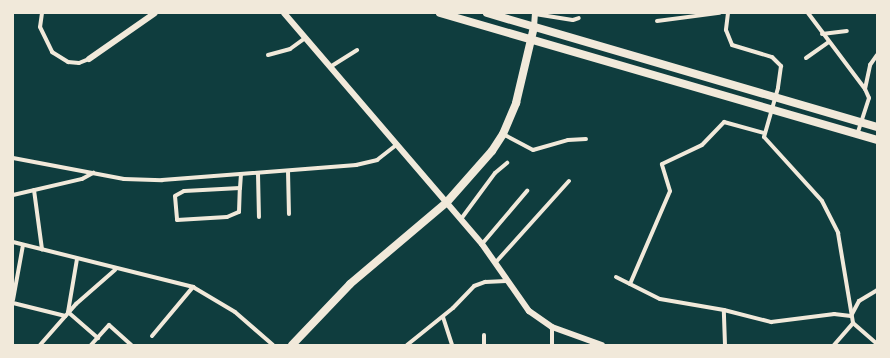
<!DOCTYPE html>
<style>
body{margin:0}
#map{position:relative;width:890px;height:358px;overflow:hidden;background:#0f3d3e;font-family:Inter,sans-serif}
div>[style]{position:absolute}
.minor>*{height:4px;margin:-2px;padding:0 2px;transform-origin:2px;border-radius:2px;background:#f1e9da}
.tertiary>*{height:6px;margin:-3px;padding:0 3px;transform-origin:3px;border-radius:3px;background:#f1e9da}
.primary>*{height:8px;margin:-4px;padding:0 4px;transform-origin:4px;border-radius:4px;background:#f1e9da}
.trunk>*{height:8px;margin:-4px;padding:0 4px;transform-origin:4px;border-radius:4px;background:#f1e9da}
span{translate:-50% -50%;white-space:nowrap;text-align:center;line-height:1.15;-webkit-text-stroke:4px #f1e9da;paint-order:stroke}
.frame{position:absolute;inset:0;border:14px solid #f1e9da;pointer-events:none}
</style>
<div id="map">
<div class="minor">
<div style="left:42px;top:13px;width:14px;rotate:98deg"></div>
<div style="left:40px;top:27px;width:28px;rotate:64deg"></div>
<div style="left:52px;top:52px;width:19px;rotate:32deg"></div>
<div style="left:68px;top:62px;width:11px;rotate:5deg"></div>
<div style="left:79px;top:63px;width:11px;rotate:-22deg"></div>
<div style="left:728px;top:13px;width:17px;rotate:97deg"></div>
<div style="left:726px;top:30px;width:16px;rotate:68deg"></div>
<div style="left:732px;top:45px;width:42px;rotate:16.7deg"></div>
<div style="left:772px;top:57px;width:13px;rotate:45deg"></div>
<div style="left:781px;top:66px;width:22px;rotate:98deg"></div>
<div style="left:778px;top:88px;width:51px;rotate:105.9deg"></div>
<div style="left:764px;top:137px;width:86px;rotate:47.8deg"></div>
<div style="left:822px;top:201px;width:36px;rotate:63deg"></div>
<div style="left:838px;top:233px;width:91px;rotate:80.5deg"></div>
<div style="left:853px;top:323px;width:32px;rotate:41deg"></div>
<div style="left:808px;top:13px;width:95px;rotate:53.1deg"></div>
<div style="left:865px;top:89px;width:10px;rotate:66deg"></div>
<div style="left:869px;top:98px;width:39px;rotate:108deg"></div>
<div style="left:535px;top:14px;width:38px;rotate:9deg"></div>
<div style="left:573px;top:20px;width:6px;rotate:-18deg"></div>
<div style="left:657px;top:21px;width:63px;rotate:-7.4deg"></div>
<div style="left:822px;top:34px;width:25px;rotate:-7deg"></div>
<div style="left:268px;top:55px;width:23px;rotate:-15deg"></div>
<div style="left:290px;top:49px;width:19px;rotate:-36deg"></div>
<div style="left:806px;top:58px;width:28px;rotate:-35deg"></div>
<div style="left:330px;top:67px;width:32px;rotate:-32deg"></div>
<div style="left:865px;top:89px;width:25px;rotate:-78deg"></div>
<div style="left:870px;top:65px;width:12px;rotate:-55deg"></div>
<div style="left:503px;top:134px;width:34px;rotate:28deg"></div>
<div style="left:533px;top:150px;width:36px;rotate:-16deg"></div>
<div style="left:568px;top:140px;width:18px;rotate:-3deg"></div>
<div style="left:13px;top:158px;width:113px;rotate:10.7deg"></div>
<div style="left:124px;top:179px;width:38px;rotate:2deg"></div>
<div style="left:162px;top:180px;width:195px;rotate:-4.4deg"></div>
<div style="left:356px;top:165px;width:22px;rotate:-13deg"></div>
<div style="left:377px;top:160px;width:24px;rotate:-38deg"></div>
<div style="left:288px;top:171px;width:43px;rotate:88.7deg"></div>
<div style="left:258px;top:174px;width:43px;rotate:88.7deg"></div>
<div style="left:240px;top:188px;width:56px;rotate:176.9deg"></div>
<div style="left:184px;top:191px;width:10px;rotate:151deg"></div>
<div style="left:175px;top:196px;width:24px;rotate:85deg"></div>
<div style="left:177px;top:220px;width:50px;rotate:-3.4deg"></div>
<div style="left:227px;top:217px;width:13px;rotate:-23deg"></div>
<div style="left:239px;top:212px;width:24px;rotate:-88deg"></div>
<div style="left:240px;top:188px;width:13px;rotate:-86deg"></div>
<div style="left:34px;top:190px;width:60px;rotate:82.3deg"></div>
<div style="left:13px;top:195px;width:71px;rotate:-13.1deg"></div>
<div style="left:82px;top:179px;width:13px;rotate:-29deg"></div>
<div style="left:461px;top:219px;width:57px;rotate:-53.5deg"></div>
<div style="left:495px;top:173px;width:16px;rotate:-40deg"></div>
<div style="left:13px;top:242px;width:186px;rotate:14deg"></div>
<div style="left:193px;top:287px;width:49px;rotate:30.8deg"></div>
<div style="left:235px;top:312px;width:50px;rotate:41deg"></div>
<div style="left:482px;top:244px;width:70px;rotate:-49.7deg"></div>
<div style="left:77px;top:259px;width:54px;rotate:99.6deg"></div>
<div style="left:68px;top:312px;width:40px;rotate:41deg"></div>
<div style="left:496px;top:262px;width:109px;rotate:-48deg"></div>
<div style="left:616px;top:277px;width:49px;rotate:26.6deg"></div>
<div style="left:660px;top:299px;width:65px;rotate:9.8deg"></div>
<div style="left:630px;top:284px;width:101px;rotate:-66.7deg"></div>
<div style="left:670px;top:191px;width:28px;rotate:-107deg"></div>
<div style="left:662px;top:164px;width:44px;rotate:-25.4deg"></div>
<div style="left:702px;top:145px;width:32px;rotate:-46deg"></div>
<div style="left:724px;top:122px;width:41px;rotate:15.4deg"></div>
<div style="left:13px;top:300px;width:56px;rotate:-79.7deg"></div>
<div style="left:13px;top:303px;width:54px;rotate:14deg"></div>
<div style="left:443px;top:317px;width:29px;rotate:72deg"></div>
<div style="left:552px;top:327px;width:18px;rotate:90deg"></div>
<div style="left:484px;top:335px;width:10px;rotate:90deg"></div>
<div style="left:152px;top:336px;width:64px;rotate:-50.1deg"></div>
<div style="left:40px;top:345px;width:55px;rotate:-48.7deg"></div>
<div style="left:76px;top:304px;width:52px;rotate:-41.1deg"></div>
<div style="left:91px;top:345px;width:27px;rotate:-48deg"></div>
<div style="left:109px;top:325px;width:30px;rotate:42deg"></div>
<div style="left:407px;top:345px;width:59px;rotate:-38.8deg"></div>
<div style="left:453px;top:308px;width:30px;rotate:-46deg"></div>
<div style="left:474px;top:286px;width:12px;rotate:-20deg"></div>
<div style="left:485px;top:282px;width:21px;rotate:-3deg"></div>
<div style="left:725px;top:345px;width:35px;rotate:-92deg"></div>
<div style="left:724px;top:310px;width:49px;rotate:14.3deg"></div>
<div style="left:771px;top:322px;width:64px;rotate:-7.2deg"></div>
<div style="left:834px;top:314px;width:17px;rotate:7deg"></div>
<div style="left:851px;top:316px;width:17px;rotate:-62deg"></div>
<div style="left:859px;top:301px;width:21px;rotate:-31deg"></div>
<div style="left:834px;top:345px;width:29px;rotate:-49deg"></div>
</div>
<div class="tertiary">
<div style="left:284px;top:13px;width:304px;rotate:49.4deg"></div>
<div style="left:482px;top:244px;width:82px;rotate:55deg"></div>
<div style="left:529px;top:311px;width:28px;rotate:35deg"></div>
<div style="left:552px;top:327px;width:53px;rotate:19.8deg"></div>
<div style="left:534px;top:27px;width:14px;rotate:-86deg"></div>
<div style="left:89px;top:59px;width:80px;rotate:-34.9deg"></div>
</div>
<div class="primary">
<div style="left:292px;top:345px;width:84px;rotate:-46.4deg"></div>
<div style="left:350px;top:284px;width:127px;rotate:-40.2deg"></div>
<div style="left:447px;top:202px;width:68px;rotate:-48.6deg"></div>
<div style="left:492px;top:151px;width:20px;rotate:-57deg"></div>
<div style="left:503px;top:134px;width:34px;rotate:-67deg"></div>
<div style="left:516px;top:103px;width:78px;rotate:-76.7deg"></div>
</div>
<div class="trunk">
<div style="left:440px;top:13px;width:455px;rotate:16.2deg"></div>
<div style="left:487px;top:13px;width:406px;rotate:16.3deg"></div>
</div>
<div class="frame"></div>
</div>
